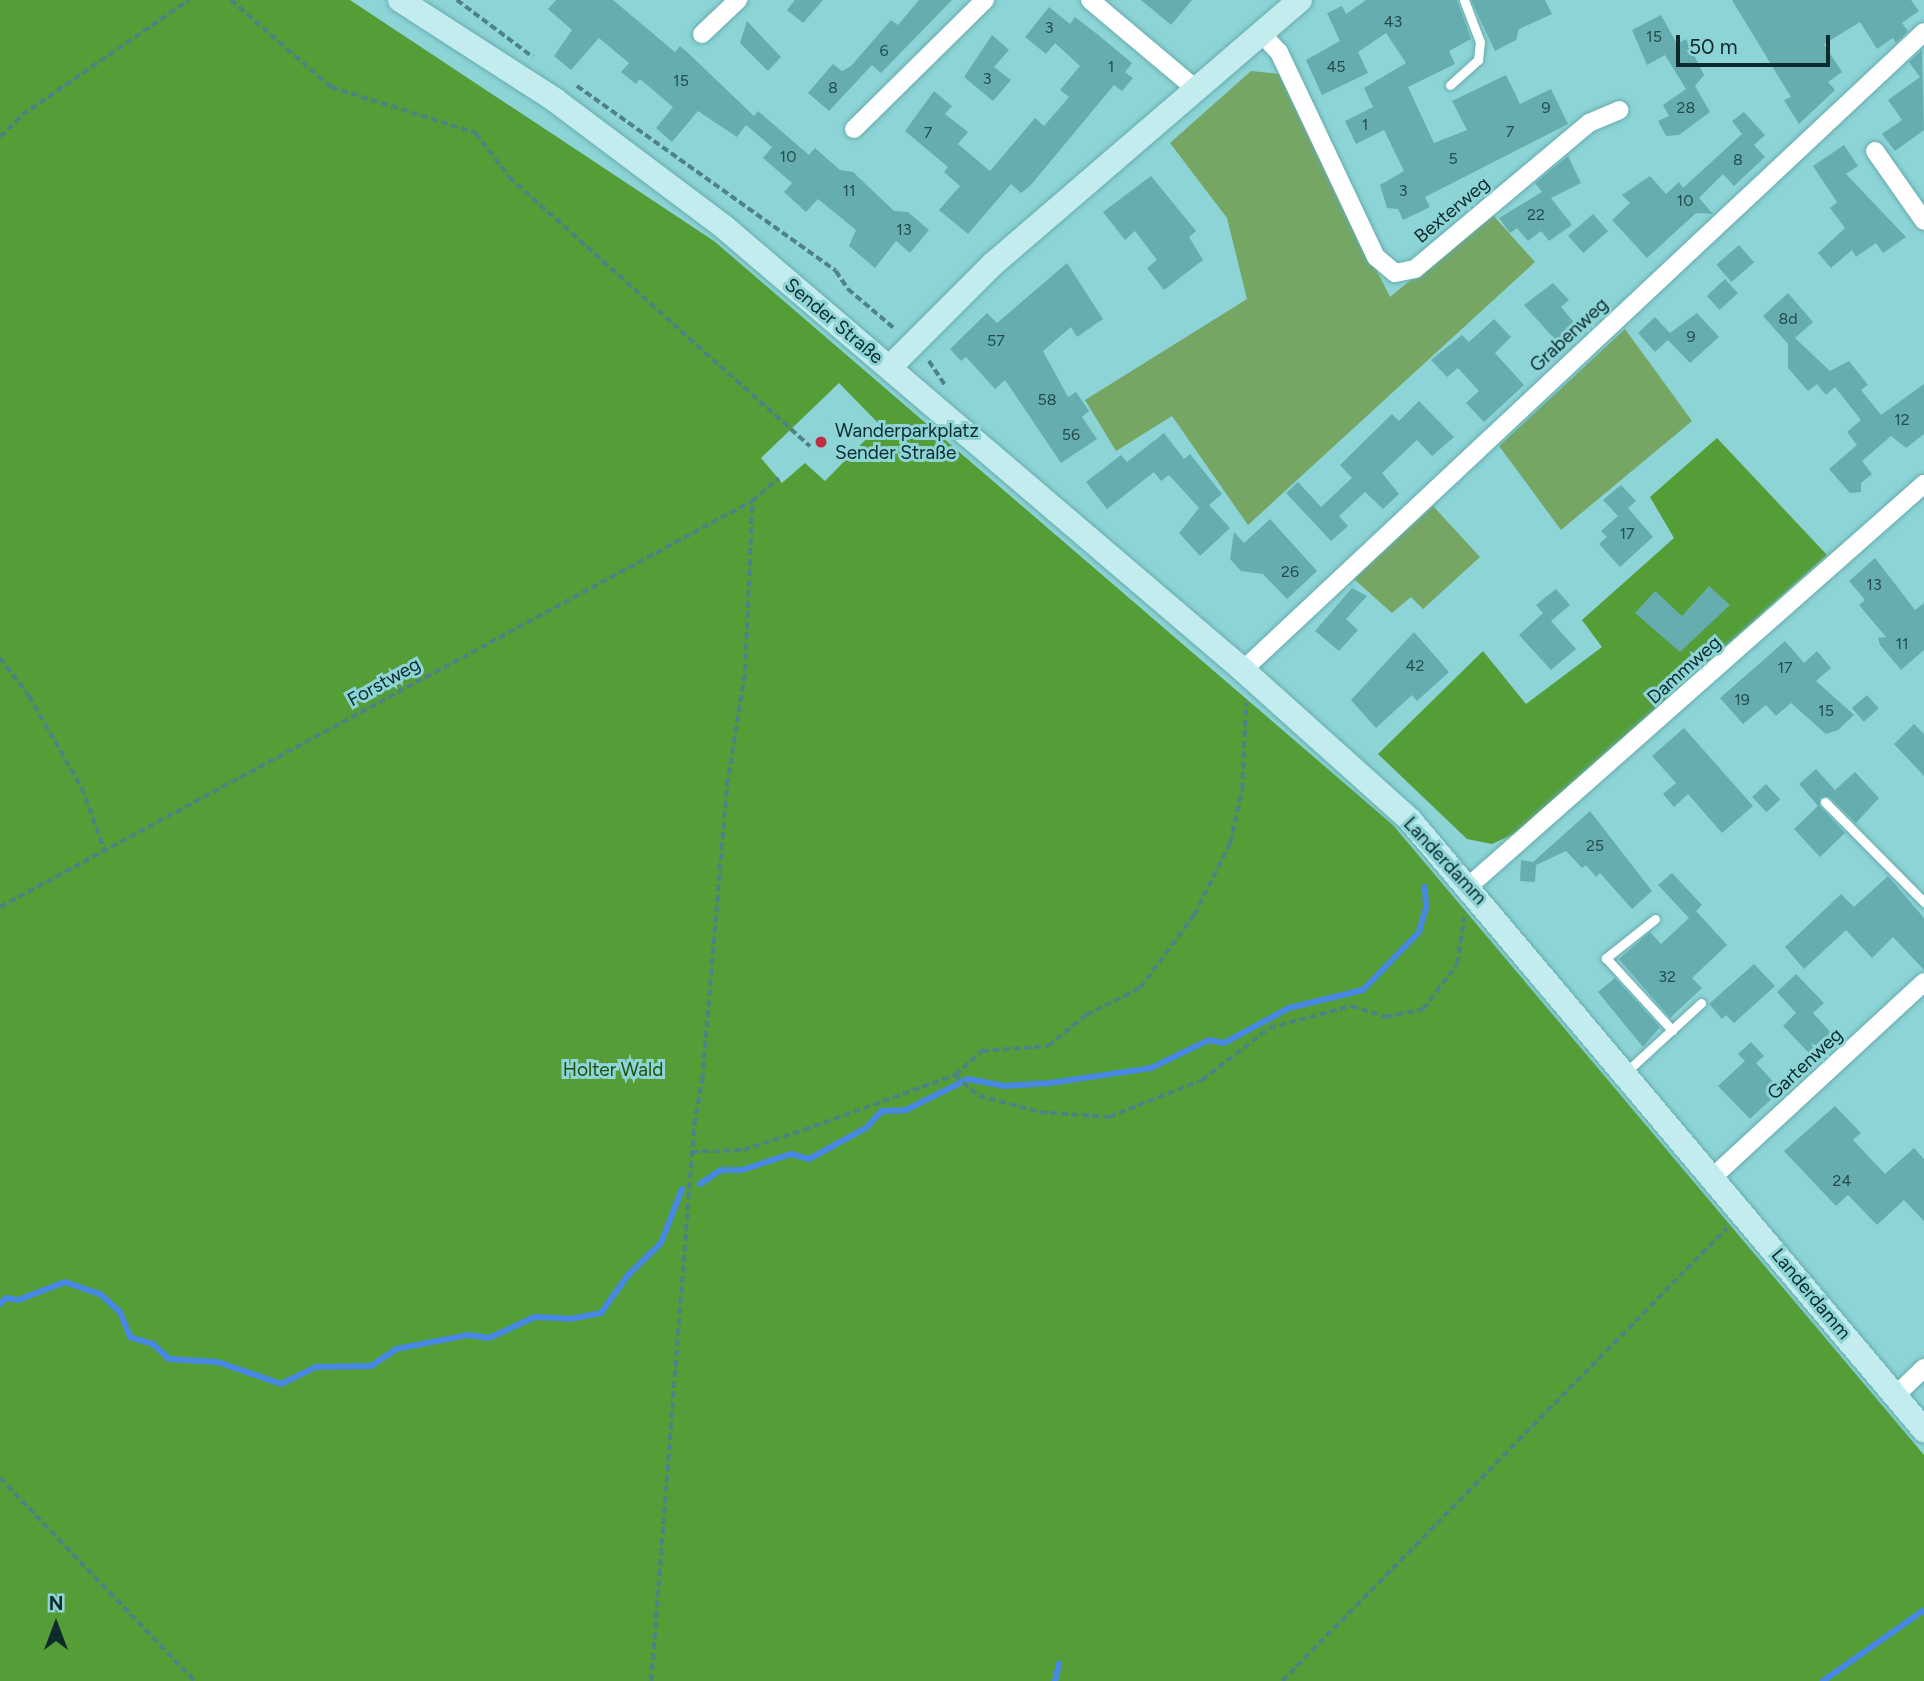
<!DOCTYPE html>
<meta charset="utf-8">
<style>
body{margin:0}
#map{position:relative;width:1924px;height:1681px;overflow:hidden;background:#8dd4d6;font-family:Figtree,sans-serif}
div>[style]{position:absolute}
.green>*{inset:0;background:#75a664}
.forest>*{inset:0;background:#549d37}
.stream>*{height:6px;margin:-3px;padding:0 3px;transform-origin:3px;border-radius:3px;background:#4888e5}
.building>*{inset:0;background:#66adaf;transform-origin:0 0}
.path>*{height:3.5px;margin-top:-1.75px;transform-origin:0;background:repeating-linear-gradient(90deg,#4f8283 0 7px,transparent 0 10.5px)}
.roads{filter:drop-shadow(0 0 2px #66acae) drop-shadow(0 0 2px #66acae)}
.lane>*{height:9px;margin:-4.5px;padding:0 4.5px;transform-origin:4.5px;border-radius:4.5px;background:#fff}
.street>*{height:18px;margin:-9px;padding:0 9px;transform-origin:9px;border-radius:9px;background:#fff}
.secondary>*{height:24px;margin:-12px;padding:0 12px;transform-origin:12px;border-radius:12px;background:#c2eced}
.dots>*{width:19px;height:19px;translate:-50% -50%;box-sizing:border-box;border:4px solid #8dd4d6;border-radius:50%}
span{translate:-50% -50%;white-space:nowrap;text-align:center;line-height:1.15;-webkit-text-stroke:6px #8dd4d6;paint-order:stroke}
.number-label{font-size:16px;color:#234c4d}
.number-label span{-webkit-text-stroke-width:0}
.street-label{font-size:19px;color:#0d2b2c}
.poi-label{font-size:19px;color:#0d2b2c}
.left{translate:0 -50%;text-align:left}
.park-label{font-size:19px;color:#1f5008}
.north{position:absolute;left:21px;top:1590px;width:70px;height:70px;-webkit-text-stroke:5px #8dd4d6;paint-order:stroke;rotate:0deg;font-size:19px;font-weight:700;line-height:28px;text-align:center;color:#0d2b2c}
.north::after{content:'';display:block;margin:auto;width:24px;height:32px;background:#0d2b2c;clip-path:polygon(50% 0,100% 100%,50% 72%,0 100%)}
.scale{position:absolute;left:1676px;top:35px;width:154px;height:32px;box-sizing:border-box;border:4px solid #0d2b2c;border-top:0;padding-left:9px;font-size:21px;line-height:24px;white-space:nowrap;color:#0d2b2c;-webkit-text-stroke:5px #8dd4d6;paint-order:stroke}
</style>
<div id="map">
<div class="green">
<div style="clip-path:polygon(1251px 71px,1279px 74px,1390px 297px,1492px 214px,1535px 262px,1248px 525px,1172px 416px,1116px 451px,1085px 400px,1247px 299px,1227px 218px,1170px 143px)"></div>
<div style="clip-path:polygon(1625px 329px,1692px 421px,1561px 530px,1499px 446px)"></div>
<div style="clip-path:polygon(1433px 506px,1480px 557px,1423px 609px,1411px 597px,1392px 613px,1354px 579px)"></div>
</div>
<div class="forest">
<div style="clip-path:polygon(evenodd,0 0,350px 0,714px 241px,1393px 825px,1924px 1455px,1924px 1681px,0 1681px,0 0,839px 383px,880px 425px,825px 481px,805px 463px,782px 483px,761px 458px,839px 383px)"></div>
<div style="clip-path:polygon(1717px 438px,1827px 555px,1516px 833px,1492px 844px,1467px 839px,1378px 754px,1483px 651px,1526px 704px,1602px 647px,1582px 620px,1674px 538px,1650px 497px)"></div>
</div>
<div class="stream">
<div style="left:700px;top:1184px;width:25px;rotate:-34deg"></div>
<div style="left:721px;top:1170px;width:21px"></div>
<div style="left:742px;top:1170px;width:52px;rotate:-18.1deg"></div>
<div style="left:791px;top:1154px;width:19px;rotate:16deg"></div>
<div style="left:809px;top:1159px;width:65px;rotate:-28.5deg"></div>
<div style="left:866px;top:1128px;width:23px;rotate:-47deg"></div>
<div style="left:882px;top:1111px;width:24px;rotate:-2deg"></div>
<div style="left:906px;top:1110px;width:69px;rotate:-26.6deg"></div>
<div style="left:968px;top:1079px;width:37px;rotate:11deg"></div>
<div style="left:1004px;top:1086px;width:46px;rotate:-3.7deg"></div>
<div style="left:1050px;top:1083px;width:102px;rotate:-8.4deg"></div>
<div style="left:1151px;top:1068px;width:64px;rotate:-25.8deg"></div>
<div style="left:1209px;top:1040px;width:15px;rotate:11deg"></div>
<div style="left:1224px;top:1043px;width:74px;rotate:-28.3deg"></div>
<div style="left:1289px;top:1008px;width:76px;rotate:-13.7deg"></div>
<div style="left:1363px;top:990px;width:81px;rotate:-46deg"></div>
<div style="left:1419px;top:932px;width:25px;rotate:-74deg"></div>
<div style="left:1426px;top:908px;width:21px;rotate:-93deg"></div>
<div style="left:0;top:1304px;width:8px;rotate:-45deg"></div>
<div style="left:6px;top:1298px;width:12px;rotate:9deg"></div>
<div style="left:18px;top:1300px;width:50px;rotate:-21deg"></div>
<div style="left:65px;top:1282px;width:37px;rotate:19deg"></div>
<div style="left:100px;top:1294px;width:27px;rotate:42deg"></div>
<div style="left:120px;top:1312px;width:27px;rotate:68deg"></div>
<div style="left:130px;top:1337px;width:24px;rotate:17deg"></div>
<div style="left:153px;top:1344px;width:22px;rotate:43deg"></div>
<div style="left:169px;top:1359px;width:49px;rotate:3.5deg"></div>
<div style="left:218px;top:1362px;width:67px;rotate:19.2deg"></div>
<div style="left:281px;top:1384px;width:39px;rotate:-26deg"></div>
<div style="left:316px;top:1367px;width:55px;rotate:-1deg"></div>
<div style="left:371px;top:1366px;width:30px;rotate:-34deg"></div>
<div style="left:396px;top:1349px;width:73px;rotate:-11deg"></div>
<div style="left:468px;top:1335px;width:21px;rotate:8deg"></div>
<div style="left:489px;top:1338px;width:51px;rotate:-24.5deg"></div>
<div style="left:535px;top:1317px;width:35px;rotate:3deg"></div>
<div style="left:570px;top:1319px;width:32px;rotate:-11deg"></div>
<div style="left:601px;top:1313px;width:47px;rotate:-54.6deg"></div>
<div style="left:628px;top:1275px;width:46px;rotate:-44.1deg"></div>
<div style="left:661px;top:1243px;width:58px;rotate:-68.7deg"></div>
<div style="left:1055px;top:1681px;width:18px;rotate:-77deg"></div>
<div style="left:1823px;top:1681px;width:123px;rotate:-35.1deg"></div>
</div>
<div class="building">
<div style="clip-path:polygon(556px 0,613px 0,675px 52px,680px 46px,686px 51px,754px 116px,758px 111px,809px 155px,815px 148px,840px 170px,853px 172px,894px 211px,908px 212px,929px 230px,910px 253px,896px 241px,875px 268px,849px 246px,856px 230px,818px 199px,806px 212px,784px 192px,792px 183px,763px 158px,772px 147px,746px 125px,737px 137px,698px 111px,672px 142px,656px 128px,673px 107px,640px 79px,636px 84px,621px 72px,629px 63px,599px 38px,571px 70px,554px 56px,572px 30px,548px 9px)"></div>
<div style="clip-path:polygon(795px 0,823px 0,803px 23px,787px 10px)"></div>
<div style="clip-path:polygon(919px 0,952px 0,881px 73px,872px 65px,829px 111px,808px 93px,833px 64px,842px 71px,851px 66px,891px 20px,898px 25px)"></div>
<div style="clip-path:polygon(1141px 0,1192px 0,1171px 25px)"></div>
<div style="clip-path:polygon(1366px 0,1457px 0,1471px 39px,1449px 51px,1455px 64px,1408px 87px,1434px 143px,1467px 130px,1452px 101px,1506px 75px,1520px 104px,1551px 89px,1568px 124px,1425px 197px,1430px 207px,1403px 220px,1398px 209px,1387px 208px,1380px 185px,1404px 171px,1384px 130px,1356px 144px,1345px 121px,1373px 107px,1364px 88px,1406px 63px,1386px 33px,1358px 52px,1368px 73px,1322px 95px,1306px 60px,1340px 41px,1327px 13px,1342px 6px,1346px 14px)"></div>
<div style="clip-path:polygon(1471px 0,1545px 0,1552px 14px,1519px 29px,1516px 40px,1495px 51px)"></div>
<div style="clip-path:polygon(1732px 0,1911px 0,1919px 11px,1902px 23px,1908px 31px,1896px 43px,1893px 38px,1877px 49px,1860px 22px,1824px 44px,1842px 72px,1828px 82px,1835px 90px,1799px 124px,1784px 100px,1791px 97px)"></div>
<div style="clip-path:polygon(1049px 7px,1070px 24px,1075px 17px,1097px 34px,1132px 63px,1125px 72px,1133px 78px,1122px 91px,1114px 85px,1030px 186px,1021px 193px,1011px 184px,968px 234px,939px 210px,960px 186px,944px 172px,948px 167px,905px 131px,934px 91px,952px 106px,945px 114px,968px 132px,958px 144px,990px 171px,1035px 118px,1044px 126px,1069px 97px,1060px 90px,1080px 66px,1055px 43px,1046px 54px,1025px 37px)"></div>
<div style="clip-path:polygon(1661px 15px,1677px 44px,1686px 39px,1704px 75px,1695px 86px,1710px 112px,1679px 135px,1666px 136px,1658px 121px,1669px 116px,1663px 105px,1686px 89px,1665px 55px,1647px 65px,1632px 30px)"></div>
<div style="clip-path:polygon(747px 21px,781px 57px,768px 71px,740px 43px)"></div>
<div style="clip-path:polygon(992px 35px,1009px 50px,994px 67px,1011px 80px,993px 101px,964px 77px)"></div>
<div style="clip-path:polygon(1922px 50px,1924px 130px,1895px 151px,1882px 134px,1902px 120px,1888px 100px,1920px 77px,1909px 62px)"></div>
<div style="clip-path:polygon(1744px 112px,1765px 135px,1754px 145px,1765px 157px,1734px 186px,1723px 174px,1699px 198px,1713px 214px,1696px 213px,1647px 258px,1612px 220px,1630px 203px,1622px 195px,1650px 176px,1666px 194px,1679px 182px,1683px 188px,1742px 134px,1732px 121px)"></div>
<div style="clip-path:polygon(1844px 145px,1858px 166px,1846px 174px,1906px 237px,1883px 253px,1876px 243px,1856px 257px,1852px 250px,1831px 268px,1818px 253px,1845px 228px,1830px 208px,1837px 202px,1813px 166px)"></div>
<div style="clip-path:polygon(1568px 156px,1581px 183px,1551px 198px,1572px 225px,1549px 241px,1541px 231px,1528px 241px,1517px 228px,1510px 233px,1499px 218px,1542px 192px,1535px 183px)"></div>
<div style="clip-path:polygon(1151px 176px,1196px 231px,1189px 237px,1203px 260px,1164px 290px,1147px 268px,1157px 260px,1135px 231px,1125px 240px,1103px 212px)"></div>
<div style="left:1593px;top:214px;width:23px;height:33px;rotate:49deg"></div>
<div style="left:1739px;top:245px;width:23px;height:30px;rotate:49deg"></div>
<div style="clip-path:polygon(1067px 263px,1103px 319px,1077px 337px,1071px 327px,1043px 351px,1068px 397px,1076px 392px,1089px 411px,1082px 417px,1097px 439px,1061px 463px,1005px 380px,995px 389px,966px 357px,961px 361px,950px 349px,987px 313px,997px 323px)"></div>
<div style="left:1725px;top:279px;width:19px;height:25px;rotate:47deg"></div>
<div style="clip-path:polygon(1553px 283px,1569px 300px,1561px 307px,1577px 326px,1559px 344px,1524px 305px)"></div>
<div style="clip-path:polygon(1788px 293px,1813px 322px,1795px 338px,1830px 371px,1849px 361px,1868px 385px,1861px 390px,1881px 415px,1924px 384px,1924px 434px,1906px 448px,1891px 436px,1862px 461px,1872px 474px,1861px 483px,1861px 492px,1850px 493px,1829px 469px,1857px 445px,1847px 432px,1861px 420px,1835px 387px,1826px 395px,1817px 384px,1808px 391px,1788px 368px,1788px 344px,1763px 316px)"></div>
<div style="clip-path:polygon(1697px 313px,1719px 337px,1690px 363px,1668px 340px,1655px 352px,1638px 333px,1655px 317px,1670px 333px)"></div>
<div style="clip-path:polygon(1494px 319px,1511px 337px,1495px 353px,1524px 385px,1484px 422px,1466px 403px,1479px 391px,1458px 368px,1447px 377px,1431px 360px,1462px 335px,1469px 342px)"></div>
<div style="clip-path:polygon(1419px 401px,1454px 437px,1432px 456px,1417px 440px,1382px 473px,1399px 494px,1383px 509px,1365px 492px,1339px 516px,1348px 526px,1331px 541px,1286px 493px,1298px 482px,1321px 507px,1352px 478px,1340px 465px,1392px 414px,1399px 421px)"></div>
<div style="clip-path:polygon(1164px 433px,1184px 459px,1190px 454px,1222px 494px,1209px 505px,1230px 528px,1200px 556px,1179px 533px,1199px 508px,1169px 475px,1161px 481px,1154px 472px,1107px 509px,1086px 482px,1121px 455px,1127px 462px)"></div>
<div style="clip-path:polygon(1621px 485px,1636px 501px,1628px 508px,1653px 537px,1620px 567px,1599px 544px,1607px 537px,1601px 531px,1618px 516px,1603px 500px)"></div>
<div style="clip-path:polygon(1270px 519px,1317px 571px,1287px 599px,1263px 574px,1241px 571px,1230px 559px,1234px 532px,1244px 543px)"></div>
<div style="clip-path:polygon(1875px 558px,1915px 610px,1924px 603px,1924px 650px,1901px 670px,1880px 645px,1878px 638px,1886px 637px,1859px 605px,1865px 600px,1849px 581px)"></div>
<div style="clip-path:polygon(1709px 586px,1730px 605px,1680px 652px,1635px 613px,1655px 591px,1682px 616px)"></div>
<div style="clip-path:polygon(1352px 588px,1367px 596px,1346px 619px,1358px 630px,1339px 651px,1315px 631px)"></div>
<div style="clip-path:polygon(1556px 589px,1570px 605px,1551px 621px,1576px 649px,1551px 670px,1519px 635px,1543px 613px,1536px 605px)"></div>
<div style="clip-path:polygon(1414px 632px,1449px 672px,1417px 701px,1412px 695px,1376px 728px,1351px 700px)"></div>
<div style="clip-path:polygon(1785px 641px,1804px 663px,1817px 651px,1831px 668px,1816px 681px,1854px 715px,1838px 730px,1826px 734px,1791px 703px,1776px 716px,1766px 705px,1743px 724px,1720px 698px)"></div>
<div style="left:1867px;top:695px;width:18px;height:20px;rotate:49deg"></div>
<div style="clip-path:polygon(1914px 724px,1924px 734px,1924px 776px,1894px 744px)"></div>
<div style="clip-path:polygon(1684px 728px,1753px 806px,1722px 833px,1688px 794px,1674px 807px,1663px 794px,1676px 783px,1652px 756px)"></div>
<div style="clip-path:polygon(1816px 769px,1835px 790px,1855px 772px,1879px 798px,1856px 823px,1829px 797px,1820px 798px,1820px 806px,1845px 833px,1820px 857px,1794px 829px,1818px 806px,1799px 784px)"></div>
<div style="left:1766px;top:784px;width:21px;height:19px;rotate:47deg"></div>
<div style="clip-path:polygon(1590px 811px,1652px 891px,1632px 909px,1600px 873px,1596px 877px,1586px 865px,1582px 868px,1566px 851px,1536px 865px,1535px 882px,1520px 881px,1521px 860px,1533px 862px)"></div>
<div style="clip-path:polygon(1672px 873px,1702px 905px,1696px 911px,1727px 945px,1692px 978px,1702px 988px,1670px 1018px,1619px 959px,1650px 932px,1661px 944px,1689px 918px,1658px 885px)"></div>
<div style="clip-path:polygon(1888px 876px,1924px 918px,1924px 970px,1893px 937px,1872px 958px,1846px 930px,1804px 969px,1785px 947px,1841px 894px,1854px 907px)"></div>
<div style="clip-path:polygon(1754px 964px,1775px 986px,1734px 1023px,1726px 1015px,1722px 1019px,1709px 1004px)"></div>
<div style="clip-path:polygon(1796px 974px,1824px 1003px,1813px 1013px,1831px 1033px,1809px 1053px,1783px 1026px,1796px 1013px,1777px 992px)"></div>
<div style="clip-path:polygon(1615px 978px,1660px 1027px,1643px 1047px,1598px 992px)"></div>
<div style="clip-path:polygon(1751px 1042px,1764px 1056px,1756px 1063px,1781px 1090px,1750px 1119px,1718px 1086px,1745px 1061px,1738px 1054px)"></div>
<div style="clip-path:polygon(1835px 1106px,1861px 1133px,1853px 1140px,1885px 1174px,1914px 1148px,1924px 1159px,1924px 1221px,1904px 1200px,1877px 1225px,1848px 1195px,1836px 1206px,1784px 1151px)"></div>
</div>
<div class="path">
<div style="left:231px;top:0;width:133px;rotate:41deg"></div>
<div style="left:331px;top:87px;width:152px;rotate:17.6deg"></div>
<div style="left:476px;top:133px;width:55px;rotate:53.1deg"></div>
<div style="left:509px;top:177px;width:404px;rotate:41.8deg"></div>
<div style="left:457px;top:0;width:95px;rotate:36.9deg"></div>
<div style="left:577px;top:86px;width:318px;rotate:35.5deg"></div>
<div style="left:836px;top:271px;width:22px;rotate:56deg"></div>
<div style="left:848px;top:289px;width:62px;rotate:40.4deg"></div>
<div style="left:0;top:137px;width:31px;rotate:-45deg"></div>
<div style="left:22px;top:115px;width:203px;rotate:-34.6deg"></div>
<div style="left:929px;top:361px;width:30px;rotate:56deg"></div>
<div style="left:0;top:658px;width:48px;rotate:52.7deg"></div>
<div style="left:29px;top:696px;width:106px;rotate:60.1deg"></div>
<div style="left:82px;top:788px;width:64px;rotate:69.9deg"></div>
<div style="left:0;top:907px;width:855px;rotate:-28.36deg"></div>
<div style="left:752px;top:501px;width:35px;rotate:-41deg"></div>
<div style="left:955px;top:1075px;width:32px;rotate:41deg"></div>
<div style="left:979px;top:1096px;width:63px;rotate:14.7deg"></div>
<div style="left:1040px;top:1112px;width:69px;rotate:4.1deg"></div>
<div style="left:1109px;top:1117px;width:100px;rotate:-21.7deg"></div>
<div style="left:1202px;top:1080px;width:85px;rotate:-37.8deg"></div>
<div style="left:1269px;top:1028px;width:85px;rotate:-15deg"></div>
<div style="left:1351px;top:1006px;width:37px;rotate:17deg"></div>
<div style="left:1386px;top:1017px;width:38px;rotate:-12deg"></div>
<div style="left:1423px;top:1009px;width:56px;rotate:-52.9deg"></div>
<div style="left:1457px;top:964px;width:47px;rotate:-81.3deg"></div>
<div style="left:692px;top:1152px;width:51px;rotate:-2.2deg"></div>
<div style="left:743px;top:1150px;width:64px;rotate:-18.2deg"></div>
<div style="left:804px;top:1130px;width:161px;rotate:-20deg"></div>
<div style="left:955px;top:1075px;width:36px;rotate:-42deg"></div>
<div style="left:982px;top:1051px;width:66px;rotate:-4.3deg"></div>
<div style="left:1048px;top:1046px;width:49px;rotate:-39.2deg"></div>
<div style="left:1086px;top:1015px;width:60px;rotate:-26.6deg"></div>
<div style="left:1140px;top:988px;width:91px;rotate:-53.5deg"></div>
<div style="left:1194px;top:915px;width:80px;rotate:-63.4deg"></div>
<div style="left:1230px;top:843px;width:54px;rotate:-77.2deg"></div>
<div style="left:1242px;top:790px;width:87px;rotate:-87.4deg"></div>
<div style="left:0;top:1478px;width:281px;rotate:46.2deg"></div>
<div style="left:651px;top:1681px;width:558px;rotate:-85.58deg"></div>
<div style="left:694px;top:1125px;width:46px;rotate:-79.9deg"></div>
<div style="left:702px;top:1080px;width:296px;rotate:-85.2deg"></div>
<div style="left:727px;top:785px;width:115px;rotate:-81deg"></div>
<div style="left:745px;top:671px;width:170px;rotate:-87.6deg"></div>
<div style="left:1282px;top:1681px;width:635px;rotate:-45.51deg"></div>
</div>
<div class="roads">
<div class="lane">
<div style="left:1450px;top:85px;width:38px;rotate:-42deg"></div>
<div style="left:1478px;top:60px;width:18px;rotate:-84deg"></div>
<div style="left:1480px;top:42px;width:45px;rotate:-110.9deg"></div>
<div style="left:1825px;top:802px;width:141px;rotate:45.3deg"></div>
<div style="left:1655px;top:919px;width:63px;rotate:141.5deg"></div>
<div style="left:1606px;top:958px;width:98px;rotate:47.5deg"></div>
<div style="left:1626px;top:1072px;width:102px;rotate:-42.6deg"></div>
</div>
<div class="street">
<div style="left:1090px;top:0;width:140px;rotate:40.1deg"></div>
<div style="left:702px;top:34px;width:50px;rotate:-43.4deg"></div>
<div style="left:1262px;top:34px;width:25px;rotate:47deg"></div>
<div style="left:1279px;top:52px;width:227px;rotate:64.7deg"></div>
<div style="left:1376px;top:257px;width:25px;rotate:40deg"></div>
<div style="left:1395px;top:273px;width:20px;rotate:-11deg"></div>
<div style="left:1415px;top:269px;width:227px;rotate:-40deg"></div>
<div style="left:1589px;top:123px;width:33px;rotate:-23deg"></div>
<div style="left:854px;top:129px;width:184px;rotate:-44.6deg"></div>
<div style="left:1875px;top:151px;width:85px;rotate:55deg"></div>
<div style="left:1243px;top:670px;width:933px;rotate:-43.13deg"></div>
<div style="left:1470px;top:885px;width:606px;rotate:-41.45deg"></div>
<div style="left:1714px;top:1176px;width:286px;rotate:-42.7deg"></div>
<div style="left:1896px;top:1395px;width:39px;rotate:-44deg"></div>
</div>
<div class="secondary">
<div style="left:400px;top:0;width:184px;rotate:32.8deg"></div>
<div style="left:555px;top:100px;width:211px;rotate:36.9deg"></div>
<div style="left:724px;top:227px;width:682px;rotate:40.48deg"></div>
<div style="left:1243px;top:670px;width:224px;rotate:41.9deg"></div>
<div style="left:1410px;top:820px;width:798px;rotate:49.88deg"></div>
<div style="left:890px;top:367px;width:146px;rotate:-45deg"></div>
<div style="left:993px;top:264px;width:405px;rotate:-40.7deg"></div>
</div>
</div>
<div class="dots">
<div style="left:821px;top:442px;background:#be2d42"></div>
</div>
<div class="number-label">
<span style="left:1393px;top:22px">43</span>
<span style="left:1049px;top:28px">3</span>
<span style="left:1654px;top:37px">15</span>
<span style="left:884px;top:51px">6</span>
<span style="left:1111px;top:67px">1</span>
<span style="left:1336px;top:67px">45</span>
<span style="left:987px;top:79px">3</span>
<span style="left:681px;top:81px">15</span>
<span style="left:833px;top:88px">8</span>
<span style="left:1546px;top:108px">9</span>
<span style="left:1686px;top:108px">28</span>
<span style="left:1365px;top:125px">1</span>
<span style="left:1510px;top:132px">7</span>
<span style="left:928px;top:133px">7</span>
<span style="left:788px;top:157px">10</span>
<span style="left:1453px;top:159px">5</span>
<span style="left:1738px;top:160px">8</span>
<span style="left:849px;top:191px">11</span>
<span style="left:1403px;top:191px">3</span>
<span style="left:1685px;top:201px">10</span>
<span style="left:1536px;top:215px">22</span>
<span style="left:904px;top:230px">13</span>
<span style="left:1788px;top:319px">8d</span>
<span style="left:1691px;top:337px">9</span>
<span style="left:996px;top:341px">57</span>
<span style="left:1047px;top:400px">58</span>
<span style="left:1902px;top:420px">12</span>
<span style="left:1071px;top:435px">56</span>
<span style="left:1627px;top:534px">17</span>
<span style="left:1290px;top:572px">26</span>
<span style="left:1874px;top:585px">13</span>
<span style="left:1902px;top:644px">11</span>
<span style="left:1415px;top:666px">42</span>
<span style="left:1785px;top:668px">17</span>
<span style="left:1742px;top:700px">19</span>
<span style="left:1826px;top:711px">15</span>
<span style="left:1595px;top:846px">25</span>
<span style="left:1667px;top:977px">32</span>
<span style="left:1842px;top:1181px">24</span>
</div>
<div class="street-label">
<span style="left:1452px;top:210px;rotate:-40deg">Bexterweg</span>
<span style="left:834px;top:321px;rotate:40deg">Sender Straße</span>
<span style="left:1569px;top:335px;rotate:-43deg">Grabenweg</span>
<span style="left:1684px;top:670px;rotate:-42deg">Dammweg</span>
<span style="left:384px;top:682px;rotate:-29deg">Forstweg</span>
<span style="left:1445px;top:861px;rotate:47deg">Landerdamm</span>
<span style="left:1805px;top:1064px;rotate:-43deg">Gartenweg</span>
<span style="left:1811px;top:1294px;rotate:50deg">Landerdamm</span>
</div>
<div class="poi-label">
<span class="left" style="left:835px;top:442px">Wanderparkplatz<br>Sender Straße</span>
</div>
<div class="park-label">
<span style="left:613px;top:1070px">Holter Wald</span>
</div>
<div class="north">N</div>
<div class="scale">50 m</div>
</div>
